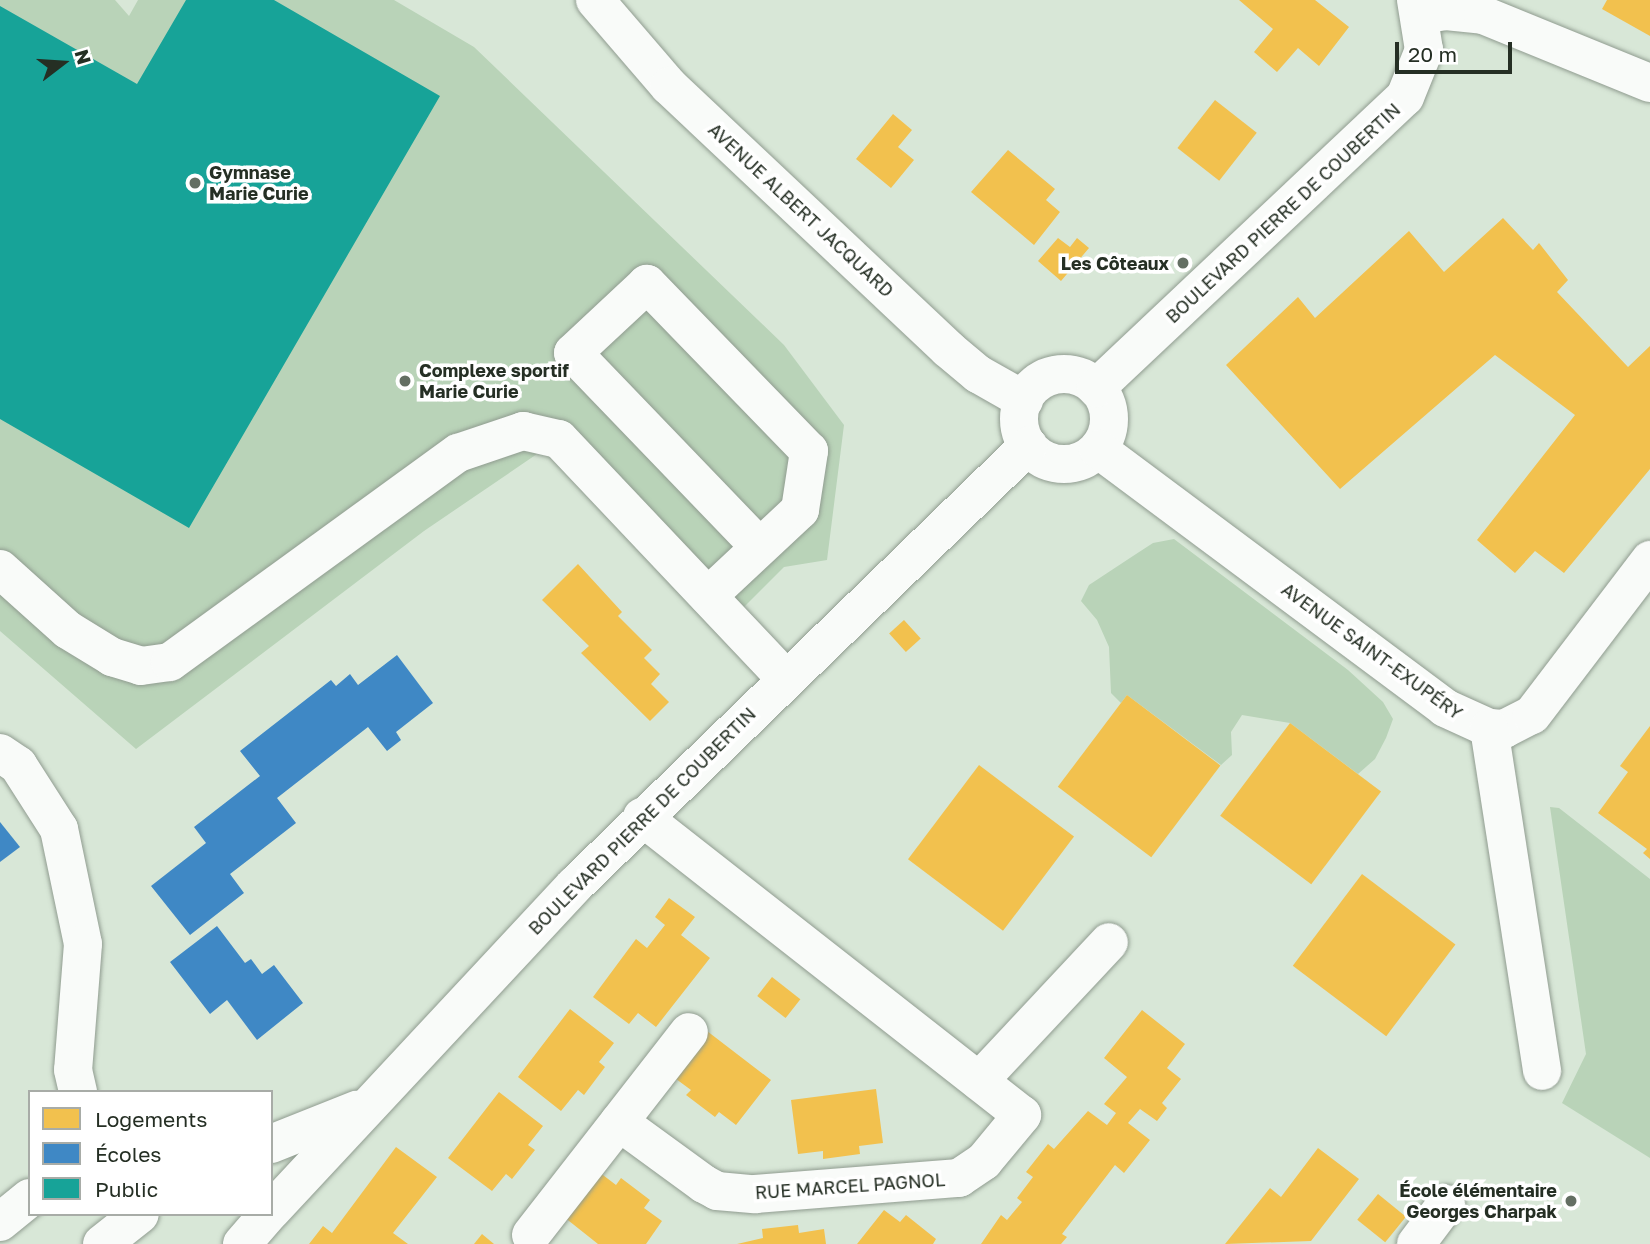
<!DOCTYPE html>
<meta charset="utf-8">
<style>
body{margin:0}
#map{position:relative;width:1650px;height:1244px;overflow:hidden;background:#d8e7d7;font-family:"Golos Text",sans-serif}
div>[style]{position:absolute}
.green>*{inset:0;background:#b9d3b8}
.homes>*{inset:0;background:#f2c14e;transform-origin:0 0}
.schools>*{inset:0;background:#3f88c5}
.public>*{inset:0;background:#17a398}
.roads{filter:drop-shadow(0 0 2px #909c90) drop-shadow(0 0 2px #909c90)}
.minor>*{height:38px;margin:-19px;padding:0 19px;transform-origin:19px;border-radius:19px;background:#f9fbf9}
.minor>.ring{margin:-19px;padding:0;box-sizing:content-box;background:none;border:38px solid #f9fbf9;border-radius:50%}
.dots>*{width:19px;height:19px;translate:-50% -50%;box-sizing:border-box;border:4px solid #fff;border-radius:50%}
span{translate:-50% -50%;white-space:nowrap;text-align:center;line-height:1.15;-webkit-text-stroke:7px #fff;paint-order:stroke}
.poi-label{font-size:18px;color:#252f24;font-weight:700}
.left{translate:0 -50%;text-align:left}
.right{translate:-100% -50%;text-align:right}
.street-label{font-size:18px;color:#252f24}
.legend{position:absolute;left:28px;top:1090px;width:245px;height:126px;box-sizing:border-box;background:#fff;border:2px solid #a8aca7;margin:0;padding:9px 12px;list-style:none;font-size:21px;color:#252f24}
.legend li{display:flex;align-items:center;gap:14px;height:35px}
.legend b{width:35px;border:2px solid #a8aca7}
.north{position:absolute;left:28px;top:28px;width:70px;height:70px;-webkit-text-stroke:5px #fff;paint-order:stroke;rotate:73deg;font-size:19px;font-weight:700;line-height:28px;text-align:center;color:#252f24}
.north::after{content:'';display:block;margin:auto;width:24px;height:32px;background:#252f24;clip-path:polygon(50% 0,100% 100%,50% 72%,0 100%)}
.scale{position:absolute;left:1395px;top:42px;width:117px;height:32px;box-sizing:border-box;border:4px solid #252f24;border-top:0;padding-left:9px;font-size:21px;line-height:24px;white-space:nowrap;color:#252f24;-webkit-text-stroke:5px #fff;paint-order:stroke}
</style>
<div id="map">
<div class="green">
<div style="clip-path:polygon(0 0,115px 0,129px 16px,138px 0,394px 0,474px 47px,784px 345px,844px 425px,827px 560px,784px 567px,731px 620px,559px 439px,424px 531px,136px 749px,0 631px)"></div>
<div style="clip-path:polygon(1174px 539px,1348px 670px,1383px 702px,1393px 719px,1386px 738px,1375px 759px,1358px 774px,1290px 723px,1242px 715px,1231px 732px,1232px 755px,1221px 765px,1127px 695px,1121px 703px,1111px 693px,1109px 647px,1097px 620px,1081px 601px,1089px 585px,1133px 556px,1153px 543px)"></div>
<div style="clip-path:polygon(1550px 807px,1559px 808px,1650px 879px,1650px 1158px,1562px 1103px,1586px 1054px)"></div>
</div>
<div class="homes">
<div style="clip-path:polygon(1239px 0,1315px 0,1349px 27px,1319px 66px,1298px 48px,1277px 72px,1254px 52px,1273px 29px)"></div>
<div style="clip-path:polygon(1607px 0,1650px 0,1650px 36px,1602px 9px)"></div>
<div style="left:1215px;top:100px;width:53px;height:61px;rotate:38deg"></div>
<div style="clip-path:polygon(893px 114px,912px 130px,898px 147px,914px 160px,891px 188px,856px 159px)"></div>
<div style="clip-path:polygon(1008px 150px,1055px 189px,1046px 200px,1060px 212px,1034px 245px,971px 192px)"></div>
<div style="clip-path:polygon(1503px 218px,1533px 250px,1539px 243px,1568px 280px,1557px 292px,1628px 367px,1650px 346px,1650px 469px,1564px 573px,1535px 551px,1515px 573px,1477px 540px,1575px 415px,1495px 355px,1340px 489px,1226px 365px,1298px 297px,1315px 318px,1409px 231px,1444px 272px)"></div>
<div style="clip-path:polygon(1058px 238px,1070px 247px,1077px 238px,1089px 248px,1061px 281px,1038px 261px)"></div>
<div style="clip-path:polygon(578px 564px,622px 612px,618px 616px,652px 650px,644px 658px,660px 674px,651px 684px,669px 702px,650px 721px,581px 653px,589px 646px,542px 600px)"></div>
<div style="left:904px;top:620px;width:25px;height:20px;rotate:48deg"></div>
<div style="left:1127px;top:695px;width:117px;height:115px;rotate:37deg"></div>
<div style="left:1290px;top:723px;width:114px;height:116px;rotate:37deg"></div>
<div style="clip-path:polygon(1650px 726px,1650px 859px,1643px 853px,1647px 849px,1598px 813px,1628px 772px,1620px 766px)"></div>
<div style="left:979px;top:765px;width:119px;height:118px;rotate:37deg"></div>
<div style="left:1362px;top:874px;width:117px;height:115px;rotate:37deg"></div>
<div style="clip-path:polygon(669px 898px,695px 917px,681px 935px,710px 958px,656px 1027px,638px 1013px,629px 1024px,593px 997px,636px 939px,647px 948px,665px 925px,655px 917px)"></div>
<div style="left:772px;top:977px;width:36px;height:24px;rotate:38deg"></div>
<div style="clip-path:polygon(570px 1009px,614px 1043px,599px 1062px,605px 1067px,584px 1095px,578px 1090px,561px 1111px,518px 1077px)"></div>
<div style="clip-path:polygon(1142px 1010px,1185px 1044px,1167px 1068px,1181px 1079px,1162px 1103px,1167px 1108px,1157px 1121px,1140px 1109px,1128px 1123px,1150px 1140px,1124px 1173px,1115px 1165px,1062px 1234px,1067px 1237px,1061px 1244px,981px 1244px,1001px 1215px,1007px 1220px,1022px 1202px,1017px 1198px,1033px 1177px,1026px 1172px,1048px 1144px,1054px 1149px,1088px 1111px,1107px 1125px,1116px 1113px,1104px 1104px,1127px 1077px,1104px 1058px)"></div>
<div style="clip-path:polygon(707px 1031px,771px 1080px,736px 1125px,719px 1112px,715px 1117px,686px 1095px,691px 1090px,672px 1076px)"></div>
<div style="clip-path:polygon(876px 1089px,883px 1143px,859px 1146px,860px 1154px,823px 1159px,823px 1151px,798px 1154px,791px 1100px)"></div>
<div style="clip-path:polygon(499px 1092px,543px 1126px,528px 1145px,535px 1150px,512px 1179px,506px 1174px,492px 1191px,448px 1158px)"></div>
<div style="clip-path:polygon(396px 1147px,437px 1177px,393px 1233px,408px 1244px,309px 1244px,323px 1226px,332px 1233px)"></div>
<div style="clip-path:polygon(1318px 1148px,1359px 1179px,1311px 1241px,1225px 1244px,1270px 1188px,1281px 1197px)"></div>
<div style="clip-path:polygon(599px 1172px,616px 1185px,621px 1178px,650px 1200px,644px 1208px,662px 1221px,646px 1244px,598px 1244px,564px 1217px)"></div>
<div style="left:1378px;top:1194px;width:36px;height:33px;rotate:39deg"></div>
<div style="clip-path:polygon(884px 1210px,900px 1222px,906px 1215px,936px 1239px,933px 1244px,857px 1244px)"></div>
<div style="clip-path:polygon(798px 1225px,799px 1233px,824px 1229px,826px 1244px,737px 1244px,763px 1238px,762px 1229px)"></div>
<div style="clip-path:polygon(482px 1234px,494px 1244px,474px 1244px)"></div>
</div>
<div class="schools">
<div style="clip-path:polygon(397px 655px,433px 703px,396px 732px,401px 740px,387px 751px,368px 727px,277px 798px,296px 823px,230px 874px,244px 893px,190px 935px,151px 886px,206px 843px,194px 827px,260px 776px,240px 751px,331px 680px,336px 686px,350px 674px,358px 685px)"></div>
<div style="clip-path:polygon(0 822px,20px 847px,0 862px)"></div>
<div style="clip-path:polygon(217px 926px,245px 963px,251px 959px,262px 974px,274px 965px,303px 1003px,257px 1040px,227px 1000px,210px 1014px,170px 962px)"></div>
</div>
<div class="public">
<div style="clip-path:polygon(186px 0,274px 0,440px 96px,189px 528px,0 419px,0 6px,137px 84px)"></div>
</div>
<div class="roads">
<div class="minor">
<div style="left:595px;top:0;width:113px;rotate:49.3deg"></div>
<div style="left:669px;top:86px;width:383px;rotate:43.3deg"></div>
<div style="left:948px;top:349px;width:39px;rotate:40deg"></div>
<div style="left:978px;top:374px;width:53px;rotate:29.5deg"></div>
<div style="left:1421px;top:15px;width:25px;rotate:-9deg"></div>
<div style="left:1446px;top:11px;width:37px;rotate:6deg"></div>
<div style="left:1483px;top:15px;width:180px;rotate:22.2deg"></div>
<div class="ring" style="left:1019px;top:374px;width:52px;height:52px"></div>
<div style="left:1096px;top:388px;width:424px;rotate:-43.3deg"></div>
<div style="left:1405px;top:97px;width:51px;rotate:-68deg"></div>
<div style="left:1424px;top:50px;width:51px;rotate:-99.1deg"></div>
<div style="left:1098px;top:449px;width:433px;rotate:36.7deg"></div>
<div style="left:1445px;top:708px;width:48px;rotate:24.4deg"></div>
<div style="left:1489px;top:728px;width:15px;rotate:4deg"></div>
<div style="left:1504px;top:729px;width:31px;rotate:-27deg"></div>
<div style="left:1532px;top:715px;width:195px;rotate:-52.7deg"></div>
<div style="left:0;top:569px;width:91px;rotate:41.9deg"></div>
<div style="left:68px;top:630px;width:52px;rotate:31.5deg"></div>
<div style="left:112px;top:657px;width:30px;rotate:17deg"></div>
<div style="left:141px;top:666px;width:29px;rotate:-8deg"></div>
<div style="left:170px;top:662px;width:356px;rotate:-36deg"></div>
<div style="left:458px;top:453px;width:69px;rotate:-18.7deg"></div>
<div style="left:523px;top:431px;width:37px;rotate:13deg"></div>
<div style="left:559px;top:439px;width:329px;rotate:46.6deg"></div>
<div style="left:708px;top:596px;width:126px;rotate:-43.1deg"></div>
<div style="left:800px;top:510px;width:60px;rotate:-81.3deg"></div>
<div style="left:809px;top:451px;width:233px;rotate:-134.1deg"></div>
<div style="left:647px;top:284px;width:101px;rotate:137deg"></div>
<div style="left:573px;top:353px;width:269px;rotate:46.1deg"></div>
<div style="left:1489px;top:728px;width:347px;rotate:81.2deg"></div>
<div style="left:0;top:753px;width:22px;rotate:34deg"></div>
<div style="left:18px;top:765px;width:76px;rotate:57.4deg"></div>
<div style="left:59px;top:829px;width:117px;rotate:78.2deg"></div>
<div style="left:83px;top:944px;width:126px;rotate:94.5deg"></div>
<div style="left:73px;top:1070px;width:23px;rotate:77deg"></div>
<div style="left:979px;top:1081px;width:190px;rotate:-46.9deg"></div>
<div style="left:619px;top:1122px;width:105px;rotate:36.1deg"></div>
<div style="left:704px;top:1184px;width:15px;rotate:28deg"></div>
<div style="left:717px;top:1191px;width:38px;rotate:5deg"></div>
<div style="left:755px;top:1194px;width:205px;rotate:-4.5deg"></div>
<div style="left:959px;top:1178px;width:30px;rotate:-34deg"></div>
<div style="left:984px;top:1161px;width:60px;rotate:-50.4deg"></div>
<div style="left:1022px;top:1115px;width:483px;rotate:-141.9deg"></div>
<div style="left:271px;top:1144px;width:92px;rotate:-21.8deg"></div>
<div style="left:271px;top:1211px;width:446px;rotate:-47deg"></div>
<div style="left:575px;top:885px;width:631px;rotate:-44.1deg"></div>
<div style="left:0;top:1222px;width:38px;rotate:-39deg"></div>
<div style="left:531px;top:1235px;width:257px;rotate:-52.1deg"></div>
<div style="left:102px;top:1244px;width:48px;rotate:-38.3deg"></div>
<div style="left:242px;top:1244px;width:40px;rotate:-49deg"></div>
<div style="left:1416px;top:1244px;width:50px;rotate:-53.1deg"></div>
</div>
</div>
<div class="dots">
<div style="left:195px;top:183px;background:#646f63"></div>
<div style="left:1183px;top:263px;background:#646f63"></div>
<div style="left:405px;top:381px;background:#646f63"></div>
<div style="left:1571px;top:1201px;background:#646f63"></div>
</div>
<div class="poi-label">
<span class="left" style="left:209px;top:183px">Gymnase<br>Marie Curie</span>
<span class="right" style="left:1169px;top:263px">Les Côteaux</span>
<span class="left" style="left:419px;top:381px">Complexe sportif<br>Marie Curie</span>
<span class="right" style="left:1557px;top:1201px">École élémentaire<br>Georges Charpak</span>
</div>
<div class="street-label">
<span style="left:801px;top:210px;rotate:43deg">AVENUE ALBERT JACQUARD</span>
<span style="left:1283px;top:213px;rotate:-43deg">BOULEVARD PIERRE DE COUBERTIN</span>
<span style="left:1372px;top:651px;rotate:36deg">AVENUE SAINT-EXUPÉRY</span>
<span style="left:642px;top:821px;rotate:-45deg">BOULEVARD PIERRE DE COUBERTIN</span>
<span style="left:850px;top:1186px;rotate:-4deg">RUE MARCEL PAGNOL</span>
</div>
<ul class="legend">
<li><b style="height:19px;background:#f2c14e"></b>Logements</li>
<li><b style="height:19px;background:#3f88c5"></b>Écoles</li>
<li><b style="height:19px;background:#17a398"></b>Public</li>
</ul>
<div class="north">N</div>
<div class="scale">20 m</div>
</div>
